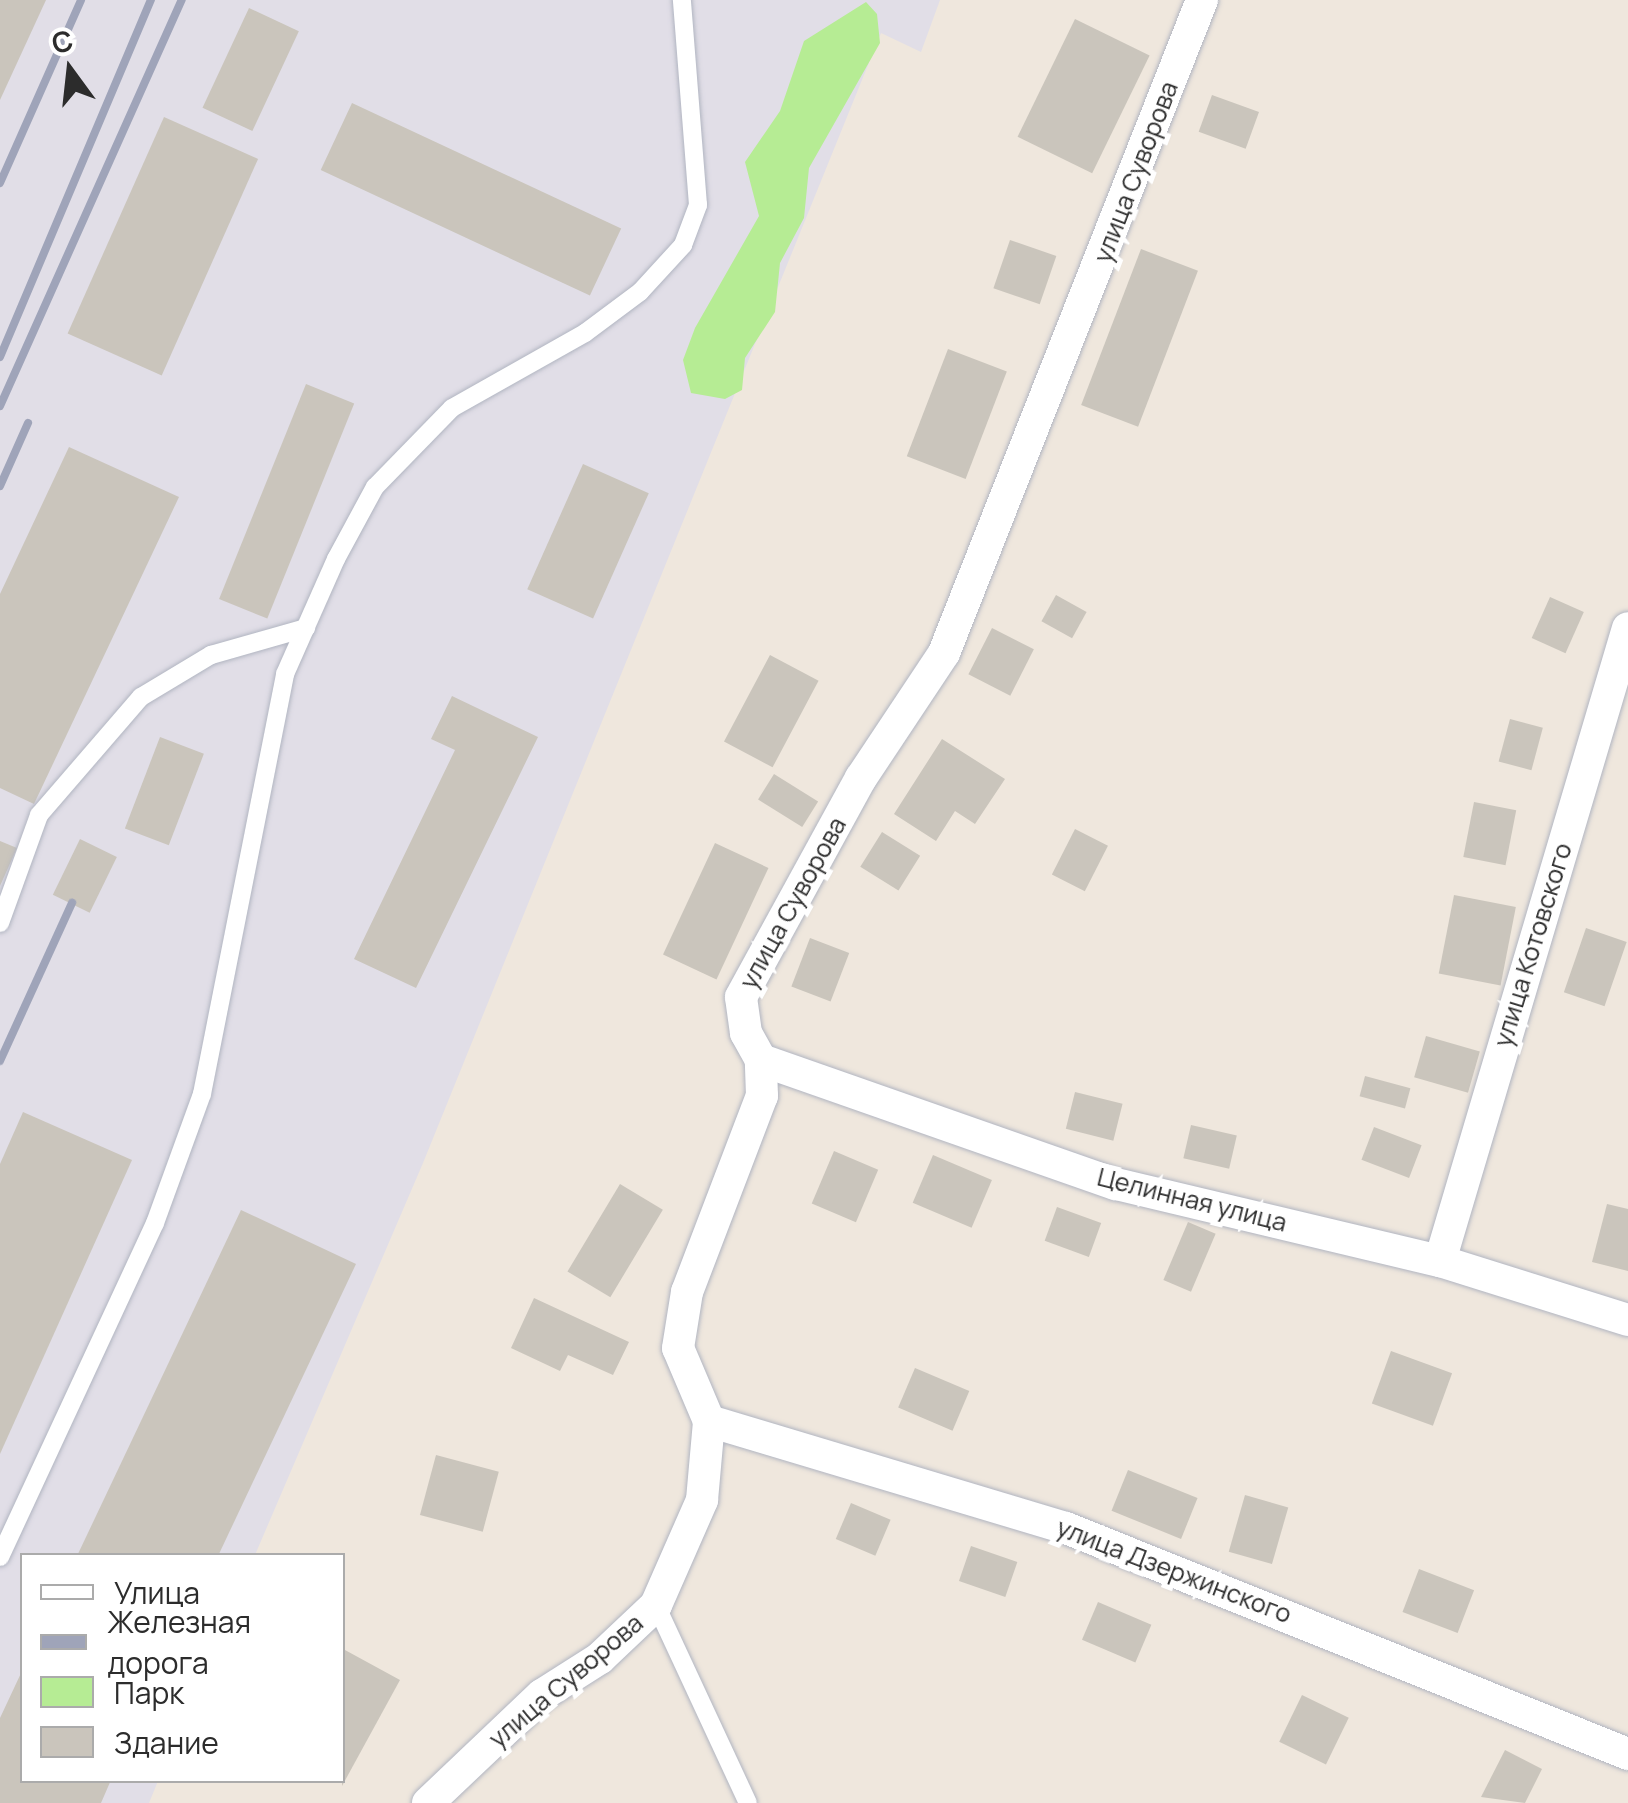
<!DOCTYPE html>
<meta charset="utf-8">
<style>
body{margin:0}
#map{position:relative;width:1628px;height:1803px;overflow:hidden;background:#efe7dd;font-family:Manrope,sans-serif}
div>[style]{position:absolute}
.industrial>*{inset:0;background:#e1dee7}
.green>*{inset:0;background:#b6ec94}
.building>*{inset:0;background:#cac5bc;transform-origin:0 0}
.roads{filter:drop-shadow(0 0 2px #b1b5c1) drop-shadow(0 0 2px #b1b5c1)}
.service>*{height:18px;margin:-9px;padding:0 9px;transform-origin:9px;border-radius:9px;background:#fff}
.minor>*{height:32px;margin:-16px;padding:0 16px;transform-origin:16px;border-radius:16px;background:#fff}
.rail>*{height:8px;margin:-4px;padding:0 4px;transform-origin:4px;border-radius:4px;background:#9fa4b9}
span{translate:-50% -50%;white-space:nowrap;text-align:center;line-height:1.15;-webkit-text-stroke:10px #fff;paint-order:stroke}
.street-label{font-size:25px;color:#2c2c2c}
.legend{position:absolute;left:20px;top:1553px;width:325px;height:230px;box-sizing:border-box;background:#fff;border:2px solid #ababab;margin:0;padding:12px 18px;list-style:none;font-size:30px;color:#2c2c2c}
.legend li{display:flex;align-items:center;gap:20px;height:50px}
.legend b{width:50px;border:2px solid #ababab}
.north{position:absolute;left:20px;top:20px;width:100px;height:100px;-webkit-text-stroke:8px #fff;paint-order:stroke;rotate:345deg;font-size:28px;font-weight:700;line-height:40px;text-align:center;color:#2c2c2c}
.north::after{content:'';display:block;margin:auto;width:35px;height:45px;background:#2c2c2c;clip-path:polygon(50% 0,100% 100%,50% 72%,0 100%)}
</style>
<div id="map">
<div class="industrial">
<div style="clip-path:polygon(0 0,940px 0,921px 52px,881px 33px,423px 1163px,255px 1555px,22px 1556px,22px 1780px,158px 1781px,149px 1803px,0 1803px)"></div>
</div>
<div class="green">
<div style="clip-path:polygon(866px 2px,877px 14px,880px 43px,809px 168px,804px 218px,780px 263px,775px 312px,745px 358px,742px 390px,725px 399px,691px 393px,683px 360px,695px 328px,759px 216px,745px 162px,780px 111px,804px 41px)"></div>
</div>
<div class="building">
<div style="clip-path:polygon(0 0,46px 0,0 100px)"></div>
<div style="left:249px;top:8px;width:55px;height:110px;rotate:25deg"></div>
<div style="left:1075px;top:19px;width:83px;height:131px;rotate:26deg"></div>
<div style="left:1212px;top:95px;width:50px;height:39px;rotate:20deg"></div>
<div style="left:352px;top:103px;width:297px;height:74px;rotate:25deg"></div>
<div style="left:164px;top:117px;width:103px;height:237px;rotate:24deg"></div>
<div style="left:1010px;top:240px;width:49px;height:51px;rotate:19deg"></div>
<div style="left:1141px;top:249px;width:61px;height:167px;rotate:21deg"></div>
<div style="left:948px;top:349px;width:63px;height:115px;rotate:21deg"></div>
<div style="left:306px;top:384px;width:52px;height:232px;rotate:22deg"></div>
<div style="clip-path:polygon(69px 447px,179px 497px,34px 804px,0 788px,0 594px)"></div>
<div style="left:583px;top:464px;width:72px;height:137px;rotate:24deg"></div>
<div style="left:1056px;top:595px;width:35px;height:30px;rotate:29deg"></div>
<div style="left:1550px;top:597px;width:37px;height:45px;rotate:24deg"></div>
<div style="left:992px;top:628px;width:47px;height:52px;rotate:27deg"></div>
<div style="left:770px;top:655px;width:55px;height:98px;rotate:28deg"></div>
<div style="clip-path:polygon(452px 696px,538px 737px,416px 988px,354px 959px,455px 750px,431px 739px)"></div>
<div style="left:1510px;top:719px;width:34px;height:44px;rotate:15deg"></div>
<div style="left:160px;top:737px;width:47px;height:98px;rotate:21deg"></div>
<div style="clip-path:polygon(942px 739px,1005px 779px,975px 824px,955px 811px,936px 841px,894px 814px)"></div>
<div style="left:774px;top:774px;width:52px;height:30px;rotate:32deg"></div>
<div style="left:1474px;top:802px;width:43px;height:56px;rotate:11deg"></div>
<div style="left:1075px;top:829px;width:37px;height:51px;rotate:27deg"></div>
<div style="left:882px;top:832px;width:45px;height:41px;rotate:32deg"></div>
<div style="left:80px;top:839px;width:41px;height:62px;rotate:26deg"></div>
<div style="clip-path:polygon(0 841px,17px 848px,0 886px)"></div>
<div style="left:715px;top:843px;width:59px;height:123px;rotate:25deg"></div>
<div style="left:1454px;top:895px;width:63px;height:80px;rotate:11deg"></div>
<div style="left:1586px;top:928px;width:43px;height:68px;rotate:19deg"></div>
<div style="left:810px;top:938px;width:42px;height:52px;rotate:21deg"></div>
<div style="left:1426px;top:1036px;width:56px;height:43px;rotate:16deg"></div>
<div style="left:1365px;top:1076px;width:47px;height:21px;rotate:15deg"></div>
<div style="left:1075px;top:1092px;width:49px;height:38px;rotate:14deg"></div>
<div style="clip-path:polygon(23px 1112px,132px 1160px,0 1454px,0 1164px)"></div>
<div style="left:1191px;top:1125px;width:47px;height:34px;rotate:13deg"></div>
<div style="left:1374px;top:1127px;width:51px;height:35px;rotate:21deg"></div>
<div style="left:834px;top:1151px;width:48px;height:57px;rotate:23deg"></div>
<div style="left:933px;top:1155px;width:64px;height:52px;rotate:23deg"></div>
<div style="left:620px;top:1184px;width:50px;height:102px;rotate:31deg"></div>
<div style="clip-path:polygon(1607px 1204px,1628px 1209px,1628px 1271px,1592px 1262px)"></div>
<div style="left:1057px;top:1207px;width:47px;height:36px;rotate:20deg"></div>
<div style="clip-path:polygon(241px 1210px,356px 1264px,218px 1556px,77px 1556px)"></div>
<div style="left:1188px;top:1222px;width:30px;height:63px;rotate:23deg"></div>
<div style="clip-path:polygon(534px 1298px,629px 1342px,613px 1375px,568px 1355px,560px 1371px,511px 1348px)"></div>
<div style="left:1391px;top:1351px;width:65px;height:56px;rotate:20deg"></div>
<div style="left:915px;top:1368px;width:59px;height:43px;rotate:23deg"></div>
<div style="left:436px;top:1455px;width:65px;height:62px;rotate:15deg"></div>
<div style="left:1128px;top:1470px;width:75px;height:44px;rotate:22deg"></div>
<div style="left:1245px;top:1495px;width:45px;height:59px;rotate:16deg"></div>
<div style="left:851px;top:1503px;width:43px;height:39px;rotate:23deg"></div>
<div style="left:971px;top:1546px;width:49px;height:37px;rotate:19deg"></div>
<div style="left:1419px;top:1569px;width:59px;height:46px;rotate:21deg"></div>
<div style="left:1098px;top:1602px;width:58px;height:41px;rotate:23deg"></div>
<div style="clip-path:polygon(345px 1650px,400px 1680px,342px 1786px,342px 1656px)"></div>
<div style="clip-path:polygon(22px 1671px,22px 1780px,111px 1780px,101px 1803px,0 1803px,0 1718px)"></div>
<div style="left:1302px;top:1695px;width:52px;height:52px;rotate:26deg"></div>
<div style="clip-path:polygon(1505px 1750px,1542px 1769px,1525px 1803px,1481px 1797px)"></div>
</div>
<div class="roads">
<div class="service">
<div style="left:0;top:923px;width:115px;rotate:-70.1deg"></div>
<div style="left:39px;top:815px;width:156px;rotate:-49.2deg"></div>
<div style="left:141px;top:697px;width:82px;rotate:-31deg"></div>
<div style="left:211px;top:655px;width:99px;rotate:-15.9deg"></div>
<div style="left:0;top:1557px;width:368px;rotate:-65.1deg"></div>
<div style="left:155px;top:1223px;width:137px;rotate:-70deg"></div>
<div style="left:202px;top:1094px;width:428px;rotate:-78.8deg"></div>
<div style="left:285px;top:674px;width:126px;rotate:-66.1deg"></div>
<div style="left:336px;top:559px;width:82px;rotate:-61.6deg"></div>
<div style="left:375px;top:487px;width:110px;rotate:-45.7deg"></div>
<div style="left:452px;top:408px;width:153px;rotate:-29.4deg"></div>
<div style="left:585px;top:333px;width:69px;rotate:-36.7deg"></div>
<div style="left:640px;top:292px;width:64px;rotate:-47.5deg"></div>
<div style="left:683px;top:245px;width:43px;rotate:-69.4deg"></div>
<div style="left:698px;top:205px;width:206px;rotate:-94.5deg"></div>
<div style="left:656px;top:1605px;width:218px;rotate:65.1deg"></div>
</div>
<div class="minor">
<div style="left:761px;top:1060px;width:376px;rotate:19.3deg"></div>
<div style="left:1116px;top:1184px;width:333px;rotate:13.4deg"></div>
<div style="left:1440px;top:1261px;width:197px;rotate:17.4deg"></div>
<div style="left:1440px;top:1261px;width:660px;rotate:-73.46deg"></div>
<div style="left:709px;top:1421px;width:373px;rotate:16.7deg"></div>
<div style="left:1066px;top:1528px;width:606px;rotate:21.91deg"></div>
<div style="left:428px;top:1803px;width:157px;rotate:-43.5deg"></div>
<div style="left:542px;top:1695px;width:69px;rotate:-32.5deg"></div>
<div style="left:600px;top:1658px;width:77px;rotate:-43.4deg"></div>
<div style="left:656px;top:1605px;width:115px;rotate:-66.3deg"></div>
<div style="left:702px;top:1500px;width:79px;rotate:-84.9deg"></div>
<div style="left:709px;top:1421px;width:79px;rotate:-113deg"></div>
<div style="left:678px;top:1348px;width:57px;rotate:-80.9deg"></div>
<div style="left:687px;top:1292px;width:210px;rotate:-69.1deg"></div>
<div style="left:762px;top:1096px;width:36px;rotate:-92deg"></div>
<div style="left:761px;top:1060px;width:31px;rotate:-119deg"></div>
<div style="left:746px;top:1033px;width:36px;rotate:-98deg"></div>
<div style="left:741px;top:997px;width:250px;rotate:-61.3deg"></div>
<div style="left:861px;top:778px;width:150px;rotate:-56.4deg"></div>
<div style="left:944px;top:653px;width:702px;rotate:-68.44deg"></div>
</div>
</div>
<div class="rail">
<div style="left:0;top:183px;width:200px;rotate:-66.1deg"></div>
<div style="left:0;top:357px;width:388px;rotate:-67.1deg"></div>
<div style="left:0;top:406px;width:445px;rotate:-65.9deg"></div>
<div style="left:0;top:486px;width:69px;rotate:-66deg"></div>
<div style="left:0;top:1061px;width:174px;rotate:-65.5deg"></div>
</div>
<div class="street-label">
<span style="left:1136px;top:172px;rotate:-69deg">улица Суворова</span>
<span style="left:793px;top:903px;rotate:-61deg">улица Суворова</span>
<span style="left:1533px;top:945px;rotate:-73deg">улица Котовского</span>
<span style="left:1192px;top:1200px;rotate:14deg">Целинная улица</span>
<span style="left:1174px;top:1571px;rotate:21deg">улица Дзержинского</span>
<span style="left:566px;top:1681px;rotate:-40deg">улица Суворова</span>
</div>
<ul class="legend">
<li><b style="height:12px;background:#fff"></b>Улица</li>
<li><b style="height:12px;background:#9fa4b9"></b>Железная дорога</li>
<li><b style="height:28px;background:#b6ec94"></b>Парк</li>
<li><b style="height:28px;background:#cac5bc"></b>Здание</li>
</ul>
<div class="north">С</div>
</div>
